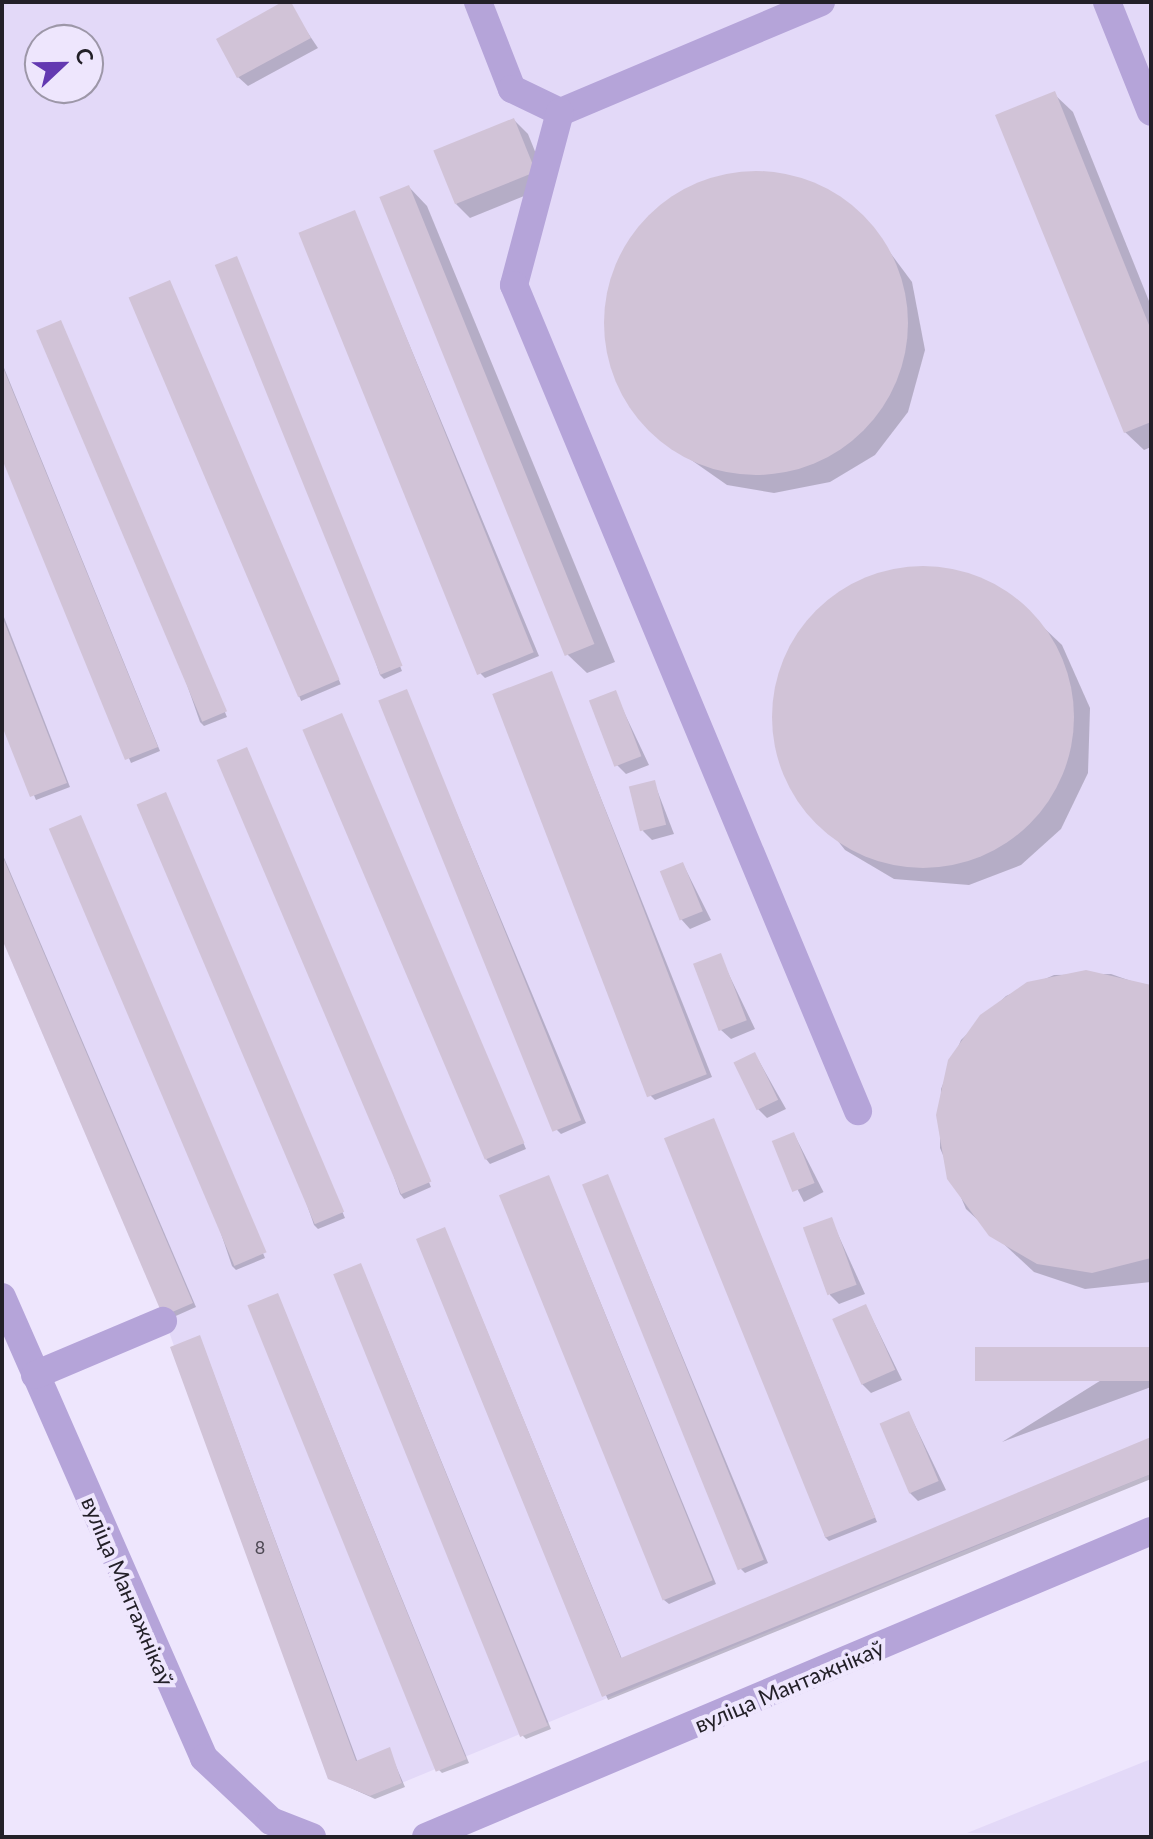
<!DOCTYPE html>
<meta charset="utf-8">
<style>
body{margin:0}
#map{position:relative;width:1153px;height:1839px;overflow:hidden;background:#eee6fd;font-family:Lato,sans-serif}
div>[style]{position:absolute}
.built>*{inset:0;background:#e3d9f8}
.shadow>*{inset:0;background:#0003;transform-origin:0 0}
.building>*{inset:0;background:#d1c3d7;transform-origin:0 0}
.round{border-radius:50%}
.minor>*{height:28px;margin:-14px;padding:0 14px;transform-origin:14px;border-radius:14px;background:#b5a4d9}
span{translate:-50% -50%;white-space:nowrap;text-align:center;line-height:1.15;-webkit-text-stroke:8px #eee6fd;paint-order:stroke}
.number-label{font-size:18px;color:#4e4954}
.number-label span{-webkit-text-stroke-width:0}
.street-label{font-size:22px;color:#232028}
.frame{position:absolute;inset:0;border:4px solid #232028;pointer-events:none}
.north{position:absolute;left:24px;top:24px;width:80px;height:80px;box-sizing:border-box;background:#eee6fd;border:2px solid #9d97a8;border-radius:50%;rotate:68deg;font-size:22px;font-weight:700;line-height:32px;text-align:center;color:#232028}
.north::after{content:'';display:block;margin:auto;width:28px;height:36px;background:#6339b1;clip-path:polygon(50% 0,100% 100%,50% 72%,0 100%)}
</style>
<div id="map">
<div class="built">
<div style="clip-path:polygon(evenodd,2px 2px,1151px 2px,1151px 1474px,370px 1796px,328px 1779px,163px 1315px,2px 939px,2px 2px,40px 40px,88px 40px,88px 88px,40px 88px,40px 40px)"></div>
<div style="clip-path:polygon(1151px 1759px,1151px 1837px,967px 1833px)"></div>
</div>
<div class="shadow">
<div style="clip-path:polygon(287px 2px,318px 48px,248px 86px,238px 77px)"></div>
<div style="clip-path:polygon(1054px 94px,1073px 112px,1151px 306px,1151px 447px,1144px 450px,1125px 432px)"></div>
<div style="clip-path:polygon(514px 120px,528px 134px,549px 186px,470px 218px,456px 204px)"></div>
<div style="clip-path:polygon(752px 173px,803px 180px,871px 227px,912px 282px,925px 350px,908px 412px,875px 455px,830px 482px,774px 493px,727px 485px,657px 436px,618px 381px,606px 317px,618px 262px,650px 216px,698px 184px)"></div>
<div style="clip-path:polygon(409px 187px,427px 206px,615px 662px,587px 673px,568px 655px)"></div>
<div style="clip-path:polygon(354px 212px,539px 656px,485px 678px,481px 674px)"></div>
<div style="clip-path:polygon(237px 258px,402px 671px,384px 679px,380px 675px)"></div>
<div style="left:170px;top:282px;width:437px;height:43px;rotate:67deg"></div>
<div style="clip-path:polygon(61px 323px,227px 717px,204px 726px,200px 722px)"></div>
<div style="clip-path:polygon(2px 363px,160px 751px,131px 763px,2px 454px)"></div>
<div style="clip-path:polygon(949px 569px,992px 584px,1042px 626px,1062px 645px,1090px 708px,1088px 773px,1061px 829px,1021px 865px,969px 885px,894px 879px,845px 850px,785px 774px,775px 741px,776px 687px,798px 634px,839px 593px,893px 570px)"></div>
<div style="clip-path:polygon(2px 612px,70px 787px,36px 800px,2px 720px)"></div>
<div style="clip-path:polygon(551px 673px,712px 1077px,655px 1100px,651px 1096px)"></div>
<div style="clip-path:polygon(406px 692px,586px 1123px,561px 1134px,557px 1130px)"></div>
<div style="clip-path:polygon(615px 693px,649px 765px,626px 774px,617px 765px)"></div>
<div style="clip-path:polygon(342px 716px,526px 1149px,490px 1164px,486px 1159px)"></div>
<div style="clip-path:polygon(246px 749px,431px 1187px,404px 1199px,400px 1194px)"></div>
<div style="clip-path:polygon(654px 782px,674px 834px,652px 840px,643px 831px)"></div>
<div style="clip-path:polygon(165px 794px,345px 1218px,318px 1229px,314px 1225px)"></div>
<div style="clip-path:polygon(81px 817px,265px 1258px,236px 1270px,232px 1266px)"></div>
<div style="clip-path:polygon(2px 853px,196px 1307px,169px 1319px,2px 935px)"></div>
<div style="clip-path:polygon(683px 864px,711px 920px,690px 929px,681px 919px)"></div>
<div style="clip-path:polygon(720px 956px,755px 1029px,731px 1039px,721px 1030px)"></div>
<div style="clip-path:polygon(1111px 974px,1151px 988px,1151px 1282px,1085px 1289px,1034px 1272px,966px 1209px,940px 1148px,941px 1089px,961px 1040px,1006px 996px,1054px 975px)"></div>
<div style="clip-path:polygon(755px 1054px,786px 1109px,767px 1118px,758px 1109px)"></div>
<div style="clip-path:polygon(714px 1120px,877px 1522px,829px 1541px,825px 1537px)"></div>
<div style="left:794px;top:1134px;width:65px;height:22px;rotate:63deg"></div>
<div style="clip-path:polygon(549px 1177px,716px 1584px,669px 1604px,664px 1600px)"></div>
<div style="clip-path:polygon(608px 1177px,768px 1563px,745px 1573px,741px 1569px)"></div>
<div style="clip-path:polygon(831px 1219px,865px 1294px,839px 1304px,830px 1295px)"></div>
<div style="clip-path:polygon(445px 1229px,622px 1659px,1151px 1441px,1151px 1479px,608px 1700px,418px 1240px)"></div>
<div style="clip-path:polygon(361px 1265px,551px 1729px,526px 1739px,522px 1735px)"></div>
<div style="clip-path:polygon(278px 1295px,469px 1763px,442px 1773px,438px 1769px)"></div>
<div style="clip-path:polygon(866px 1306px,902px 1380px,871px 1393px,862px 1384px)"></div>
<div style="clip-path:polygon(200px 1337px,358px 1763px,389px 1750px,405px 1787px,375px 1799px,329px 1778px)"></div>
<div style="clip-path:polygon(1151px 1349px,1151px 1387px,1002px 1442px)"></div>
<div style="clip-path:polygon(909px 1413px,946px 1490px,918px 1501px,909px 1492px)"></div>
</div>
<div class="building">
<div style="clip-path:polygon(282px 2px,291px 2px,311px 38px,237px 78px,216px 39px)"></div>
<div style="clip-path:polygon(1055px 91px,1151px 330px,1151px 422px,1124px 433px,995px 115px)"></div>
<div style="left:514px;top:118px;width:58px;height:87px;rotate:68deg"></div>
<div class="round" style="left:604px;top:171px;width:304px;height:304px"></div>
<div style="left:409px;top:185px;width:495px;height:32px;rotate:68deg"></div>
<div style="left:355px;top:210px;width:477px;height:61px;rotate:68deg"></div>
<div style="left:237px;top:256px;width:442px;height:24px;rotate:68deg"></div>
<div style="left:170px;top:280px;width:434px;height:45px;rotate:67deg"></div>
<div style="left:61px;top:320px;width:425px;height:27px;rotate:67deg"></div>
<div style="clip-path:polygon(2px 365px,158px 747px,125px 760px,2px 459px)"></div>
<div class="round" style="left:772px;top:566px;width:302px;height:302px"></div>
<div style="clip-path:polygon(2px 616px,67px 783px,30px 797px,2px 726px)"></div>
<div style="left:552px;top:671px;width:432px;height:64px;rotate:69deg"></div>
<div style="left:407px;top:689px;width:465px;height:31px;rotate:68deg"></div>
<div style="left:616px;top:690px;width:71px;height:29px;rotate:69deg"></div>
<div style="left:342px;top:713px;width:467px;height:43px;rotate:67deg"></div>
<div style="left:247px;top:747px;width:472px;height:33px;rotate:67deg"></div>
<div style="left:655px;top:780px;width:46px;height:27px;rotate:76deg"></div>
<div style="left:166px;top:792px;width:456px;height:32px;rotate:67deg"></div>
<div style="left:81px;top:815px;width:475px;height:35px;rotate:67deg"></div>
<div style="clip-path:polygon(2px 855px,193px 1303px,163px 1316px,2px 939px)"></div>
<div style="left:683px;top:862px;width:53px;height:25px;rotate:68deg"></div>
<div style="left:721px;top:953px;width:72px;height:30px;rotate:69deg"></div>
<div style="clip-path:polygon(1086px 970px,1151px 985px,1151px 1258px,1092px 1273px,1037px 1264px,989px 1236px,947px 1179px,936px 1115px,948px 1060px,980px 1015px,1027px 982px)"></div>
<div style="left:755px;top:1052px;width:53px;height:24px;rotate:64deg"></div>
<div style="left:714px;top:1118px;width:431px;height:54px;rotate:68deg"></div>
<div style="left:794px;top:1132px;width:55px;height:24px;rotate:68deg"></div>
<div style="left:608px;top:1174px;width:416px;height:28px;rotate:68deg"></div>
<div style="left:549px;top:1175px;width:437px;height:54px;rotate:68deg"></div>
<div style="left:832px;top:1217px;width:72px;height:31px;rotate:70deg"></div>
<div style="clip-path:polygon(445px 1227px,621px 1658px,1151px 1437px,1151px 1474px,602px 1697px,416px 1239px)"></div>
<div style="left:361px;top:1263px;width:499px;height:30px;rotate:68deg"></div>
<div style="left:278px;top:1293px;width:503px;height:33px;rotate:68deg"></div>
<div style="left:866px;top:1304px;width:72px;height:37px;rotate:66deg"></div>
<div style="clip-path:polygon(200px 1335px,356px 1761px,390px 1747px,402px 1783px,370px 1796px,328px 1779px,170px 1347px)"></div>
<div style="left:1151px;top:1347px;width:34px;height:176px;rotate:90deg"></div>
<div style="left:909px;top:1411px;width:76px;height:32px;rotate:67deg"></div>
</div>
<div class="minor">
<div style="left:478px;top:2px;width:93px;rotate:68.7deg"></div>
<div style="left:512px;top:89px;width:53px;rotate:25.6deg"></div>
<div style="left:821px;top:2px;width:283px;rotate:157.1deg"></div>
<div style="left:560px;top:112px;width:179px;rotate:104.9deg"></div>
<div style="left:514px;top:285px;width:895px;rotate:67.39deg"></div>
<div style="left:1107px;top:2px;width:118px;rotate:68.2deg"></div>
<div style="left:2px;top:1297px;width:503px;rotate:66.34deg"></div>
<div style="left:204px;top:1758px;width:92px;rotate:43.2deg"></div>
<div style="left:271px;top:1821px;width:44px;rotate:21.3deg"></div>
<div style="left:35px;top:1375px;width:139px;rotate:-22.9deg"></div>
<div style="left:426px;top:1837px;width:787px;rotate:-22.88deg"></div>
</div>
<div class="number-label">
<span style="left:260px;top:1547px">8</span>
</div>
<div class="street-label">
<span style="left:128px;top:1591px;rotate:67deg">вуліца Мантажнікаў</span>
<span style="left:789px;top:1686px;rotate:-23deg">вуліца Мантажнікаў</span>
</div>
<div class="frame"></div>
<div class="north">С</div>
</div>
